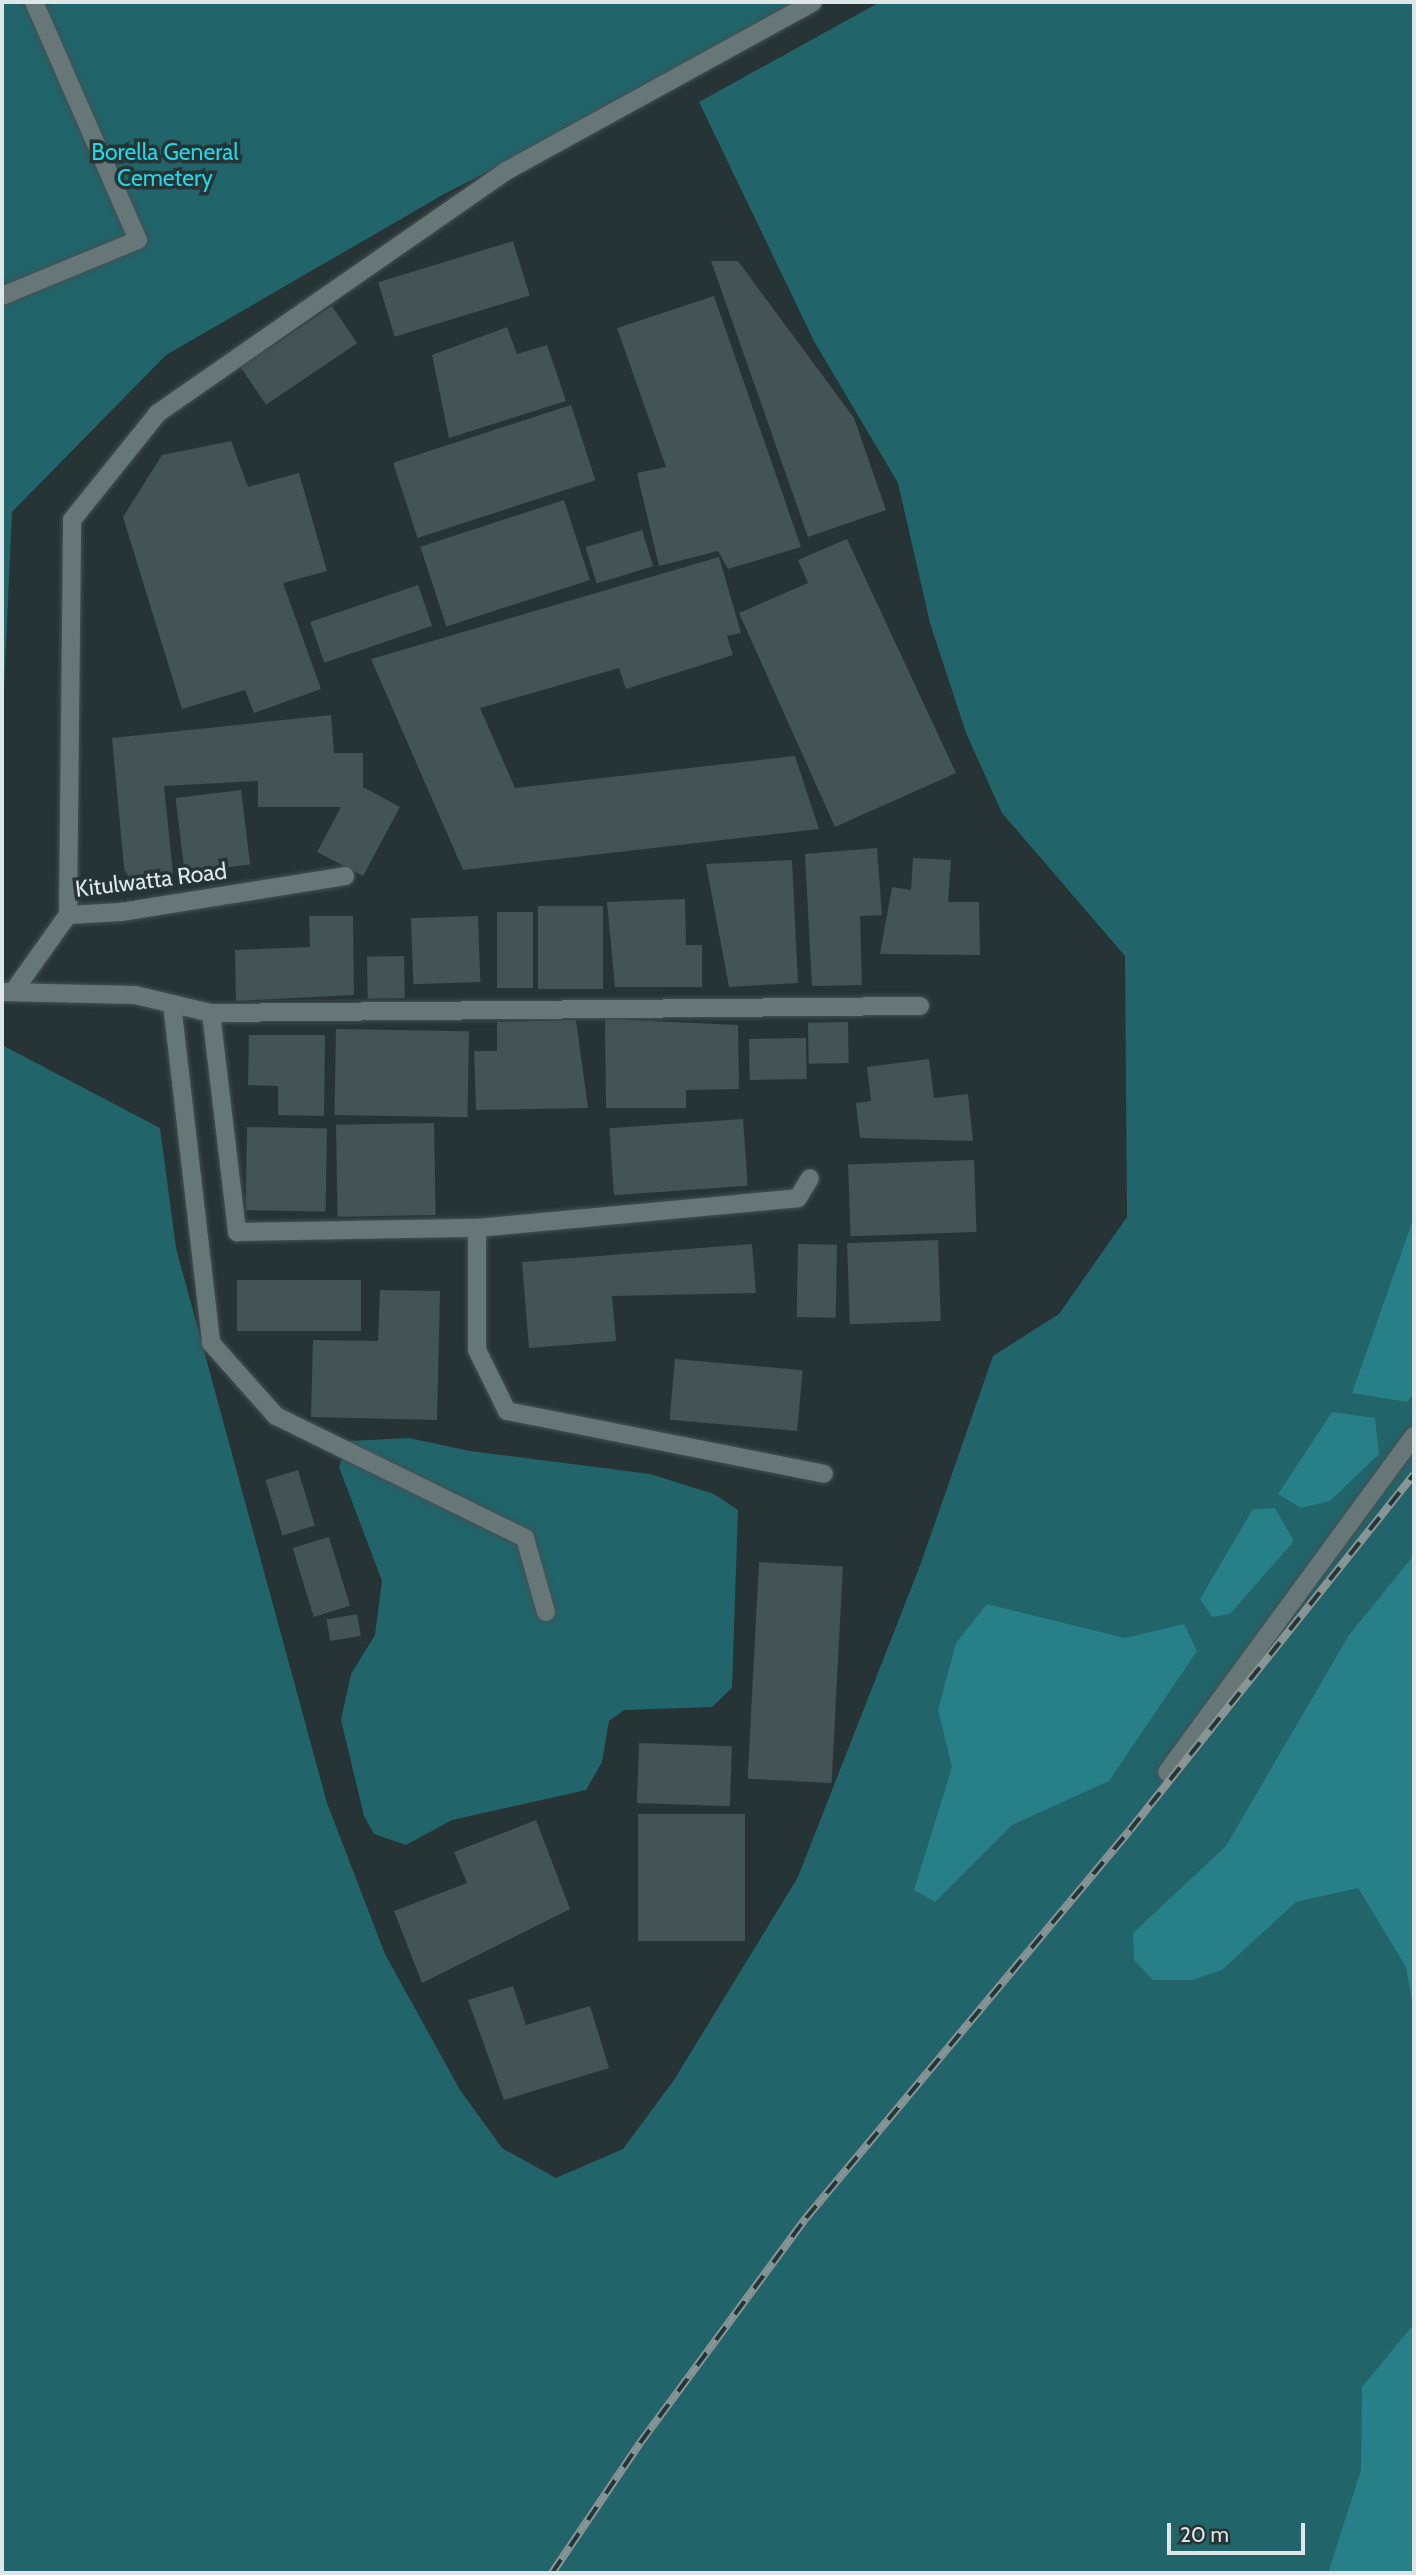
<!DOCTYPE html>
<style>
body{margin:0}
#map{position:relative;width:1416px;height:2575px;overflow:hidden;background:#263435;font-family:Cabin,sans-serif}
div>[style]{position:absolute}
.green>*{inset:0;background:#216469}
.water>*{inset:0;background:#277f87}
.building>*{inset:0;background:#445354;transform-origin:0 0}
.roads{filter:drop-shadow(0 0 2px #455152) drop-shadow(0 0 2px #455152)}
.minor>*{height:18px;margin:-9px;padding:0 9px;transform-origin:9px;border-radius:9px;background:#677778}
.rail>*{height:8px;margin-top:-4px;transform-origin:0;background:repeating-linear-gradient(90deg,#263435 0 16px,#899495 0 32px);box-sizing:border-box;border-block:2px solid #899495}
span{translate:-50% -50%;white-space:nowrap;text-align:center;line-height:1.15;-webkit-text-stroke:7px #263435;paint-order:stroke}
.park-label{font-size:23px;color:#22d6e4}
.street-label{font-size:23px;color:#dee7e8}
.frame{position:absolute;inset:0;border:4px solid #dee7e8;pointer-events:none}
.scale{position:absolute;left:1167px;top:2523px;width:138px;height:32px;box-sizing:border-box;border:4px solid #dee7e8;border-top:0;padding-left:9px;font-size:21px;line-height:24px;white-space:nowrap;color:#dee7e8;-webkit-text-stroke:5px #263435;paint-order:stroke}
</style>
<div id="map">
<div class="green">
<div style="clip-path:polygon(2px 2px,820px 2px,446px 193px,166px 355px,12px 512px,2px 733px)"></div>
<div style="clip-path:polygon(880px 2px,1414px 2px,1414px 2573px,2px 2573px,2px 1045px,160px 1128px,176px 1248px,327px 1803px,385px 1954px,460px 2090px,502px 2148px,556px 2178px,623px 2149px,674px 2080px,798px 1877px,921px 1563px,993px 1356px,1059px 1314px,1127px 1217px,1125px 956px,1002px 813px,966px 733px,930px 623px,898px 483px,814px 341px,699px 102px)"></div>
<div style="clip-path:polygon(409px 1438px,470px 1451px,650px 1474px,714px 1494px,738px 1510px,732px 1688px,712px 1707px,624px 1710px,609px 1721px,602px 1762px,586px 1790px,452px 1820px,406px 1845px,374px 1834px,364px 1816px,341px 1720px,351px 1674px,375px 1635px,382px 1581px,339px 1467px,349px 1441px)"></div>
</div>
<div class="water">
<div style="clip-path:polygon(1414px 1217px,1414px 1394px,1407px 1402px,1352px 1393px)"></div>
<div style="clip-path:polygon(1332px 1412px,1375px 1418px,1379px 1454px,1330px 1501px,1301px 1508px,1278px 1494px)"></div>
<div style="clip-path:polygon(1275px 1508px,1294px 1541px,1230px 1614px,1212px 1617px,1200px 1599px,1253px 1509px)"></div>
<div style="clip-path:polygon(1414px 1555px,1414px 2013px,1406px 1967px,1358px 1888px,1296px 1902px,1222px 1970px,1192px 1980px,1153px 1980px,1134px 1960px,1133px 1933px,1226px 1846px,1349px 1635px)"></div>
<div style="clip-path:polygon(987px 1604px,1125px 1638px,1184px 1624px,1197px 1651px,1109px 1781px,1012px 1825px,935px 1902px,914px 1890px,952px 1767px,938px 1710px,956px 1643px)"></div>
<div style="clip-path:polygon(1414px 2311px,1414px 2573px,1328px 2573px,1361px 2470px,1362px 2387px,1413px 2325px)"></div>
</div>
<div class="building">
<div style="left:513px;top:241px;width:57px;height:141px;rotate:73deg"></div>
<div style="clip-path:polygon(711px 261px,738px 261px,854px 418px,886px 510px,808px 537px)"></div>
<div style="clip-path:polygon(714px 296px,801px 547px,728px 569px,718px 551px,659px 566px,637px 473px,666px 467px,617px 328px)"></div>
<div style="left:332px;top:306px;width:45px;height:110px;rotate:56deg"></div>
<div style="clip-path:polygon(507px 327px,517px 354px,547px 345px,566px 401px,449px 438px,432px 355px)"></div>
<div style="left:571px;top:405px;width:79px;height:187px;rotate:72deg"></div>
<div style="clip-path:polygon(231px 441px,248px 487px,299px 473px,327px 571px,283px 583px,321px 689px,254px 713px,245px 690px,182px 709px,123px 517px,162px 455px)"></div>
<div style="left:564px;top:500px;width:84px;height:151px;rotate:72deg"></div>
<div style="left:642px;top:530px;width:38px;height:59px;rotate:73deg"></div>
<div style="clip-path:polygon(847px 539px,956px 773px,835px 827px,739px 613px,808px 583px,798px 560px)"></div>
<div style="clip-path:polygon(719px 557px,741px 633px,727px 636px,733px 655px,626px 689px,619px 668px,480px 708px,515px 788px,795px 756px,819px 829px,463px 870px,371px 659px)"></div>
<div style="left:418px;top:585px;width:43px;height:114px;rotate:71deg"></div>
<div style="clip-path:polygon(331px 715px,334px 753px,363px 753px,363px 787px,400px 807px,363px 876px,317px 852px,341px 807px,258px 807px,258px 781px,164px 786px,173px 873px,125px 878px,112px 738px)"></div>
<div style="left:241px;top:790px;width:75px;height:66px;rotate:83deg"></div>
<div style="clip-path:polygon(877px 848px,882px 915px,860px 916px,862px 985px,812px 986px,805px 854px)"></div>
<div style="clip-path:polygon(913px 858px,951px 860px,948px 902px,979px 902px,980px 955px,880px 954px,892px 887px,911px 890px)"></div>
<div style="clip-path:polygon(792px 860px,798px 983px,729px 987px,706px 864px)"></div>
<div style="clip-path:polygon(685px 899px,686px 945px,702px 945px,702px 987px,615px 987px,607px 902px)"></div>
<div style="left:538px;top:906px;width:65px;height:83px"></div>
<div style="left:497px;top:912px;width:36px;height:76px"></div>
<div style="clip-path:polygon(309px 916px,353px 916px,354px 995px,236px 1001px,235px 950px,310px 947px)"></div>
<div style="left:478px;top:916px;width:66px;height:67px;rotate:88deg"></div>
<div style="left:404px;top:956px;width:42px;height:37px;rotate:89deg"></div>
<div style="clip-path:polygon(605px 1019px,738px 1025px,739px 1089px,686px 1090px,686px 1108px,606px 1108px)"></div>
<div style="clip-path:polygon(576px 1020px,588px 1108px,476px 1110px,474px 1051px,497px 1051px,497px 1022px)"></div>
<div style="left:848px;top:1022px;width:41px;height:40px;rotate:89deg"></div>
<div style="left:336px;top:1029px;width:133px;height:86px;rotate:1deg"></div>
<div style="clip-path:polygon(249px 1035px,325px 1035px,324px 1116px,278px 1115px,278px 1086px,248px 1085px)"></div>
<div style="left:806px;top:1038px;width:41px;height:57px;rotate:89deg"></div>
<div style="clip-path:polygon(929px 1059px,934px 1098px,968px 1094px,973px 1141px,860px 1138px,856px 1103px,871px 1101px,867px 1067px)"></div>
<div style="left:743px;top:1119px;width:67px;height:134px;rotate:86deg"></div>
<div style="left:434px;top:1123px;width:92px;height:98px;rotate:89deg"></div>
<div style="left:247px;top:1127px;width:80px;height:83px;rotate:1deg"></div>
<div style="left:974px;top:1160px;width:72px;height:126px;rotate:88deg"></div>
<div style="left:938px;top:1240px;width:81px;height:91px;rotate:88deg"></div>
<div style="clip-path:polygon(752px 1244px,756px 1293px,612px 1296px,616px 1341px,529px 1348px,522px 1262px)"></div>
<div style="left:798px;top:1244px;width:39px;height:73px;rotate:1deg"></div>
<div style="left:361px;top:1280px;width:51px;height:124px;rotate:90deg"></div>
<div style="clip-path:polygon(380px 1290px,440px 1291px,437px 1420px,311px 1417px,313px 1340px,378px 1341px)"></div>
<div style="left:675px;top:1359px;width:128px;height:61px;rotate:5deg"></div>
<div style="left:298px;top:1470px;width:58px;height:34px;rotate:73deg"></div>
<div style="left:329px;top:1537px;width:72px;height:38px;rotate:73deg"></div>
<div style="left:759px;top:1562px;width:84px;height:217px;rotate:3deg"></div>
<div style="left:357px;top:1614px;width:22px;height:31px;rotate:80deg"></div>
<div style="left:639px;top:1743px;width:93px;height:60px;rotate:2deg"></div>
<div style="left:638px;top:1814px;width:107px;height:127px"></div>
<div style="clip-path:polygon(536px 1820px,570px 1909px,422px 1983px,394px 1911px,467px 1883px,454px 1852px)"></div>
<div style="clip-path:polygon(513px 1986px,526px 2025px,590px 2006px,609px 2068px,504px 2100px,468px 2000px)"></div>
</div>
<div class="roads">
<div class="minor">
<div style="left:2px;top:296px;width:147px;rotate:-22.4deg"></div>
<div style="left:138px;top:240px;width:260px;rotate:-113.6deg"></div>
<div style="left:68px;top:915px;width:395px;rotate:-89.4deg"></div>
<div style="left:72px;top:520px;width:137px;rotate:-51.2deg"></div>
<div style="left:158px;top:413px;width:424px;rotate:-34.8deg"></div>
<div style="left:506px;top:171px;width:350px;rotate:-28.8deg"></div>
<div style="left:68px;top:915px;width:53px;rotate:-3.2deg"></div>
<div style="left:121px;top:912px;width:227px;rotate:-9.1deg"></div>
<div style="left:2px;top:992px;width:133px;rotate:1.3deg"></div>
<div style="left:135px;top:995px;width:78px;rotate:13.3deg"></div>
<div style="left:211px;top:1013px;width:709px;rotate:-0.57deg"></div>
<div style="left:13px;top:992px;width:95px;rotate:-54.5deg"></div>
<div style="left:172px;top:1004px;width:341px;rotate:83.4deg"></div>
<div style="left:211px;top:1343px;width:98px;rotate:48.3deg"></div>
<div style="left:276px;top:1416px;width:277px;rotate:26.1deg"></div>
<div style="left:525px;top:1538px;width:77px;rotate:74.2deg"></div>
<div style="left:211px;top:1013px;width:221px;rotate:83.2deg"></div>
<div style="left:237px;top:1232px;width:240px;rotate:-1deg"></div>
<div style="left:477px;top:1228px;width:322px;rotate:-5.3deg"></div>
<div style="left:798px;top:1198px;width:23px;rotate:-59deg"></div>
<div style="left:477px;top:1228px;width:122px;rotate:90deg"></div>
<div style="left:477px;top:1350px;width:68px;rotate:63.8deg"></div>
<div style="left:507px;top:1411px;width:323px;rotate:11.2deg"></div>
<div style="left:1167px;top:1772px;width:417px;rotate:-53.7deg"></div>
</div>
</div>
<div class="rail">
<div style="left:552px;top:2573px;width:157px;rotate:-55.9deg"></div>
<div style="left:640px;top:2443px;width:280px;rotate:-53.6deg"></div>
<div style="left:806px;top:2218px;width:505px;rotate:-50.14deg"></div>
<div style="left:1130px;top:1830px;width:455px;rotate:-51.4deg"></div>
</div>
<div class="park-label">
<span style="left:165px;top:165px">Borella General<br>Cemetery</span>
</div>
<div class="street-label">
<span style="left:151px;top:880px;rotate:-7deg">Kitulwatta Road</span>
</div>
<div class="frame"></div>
<div class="scale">20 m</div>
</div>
